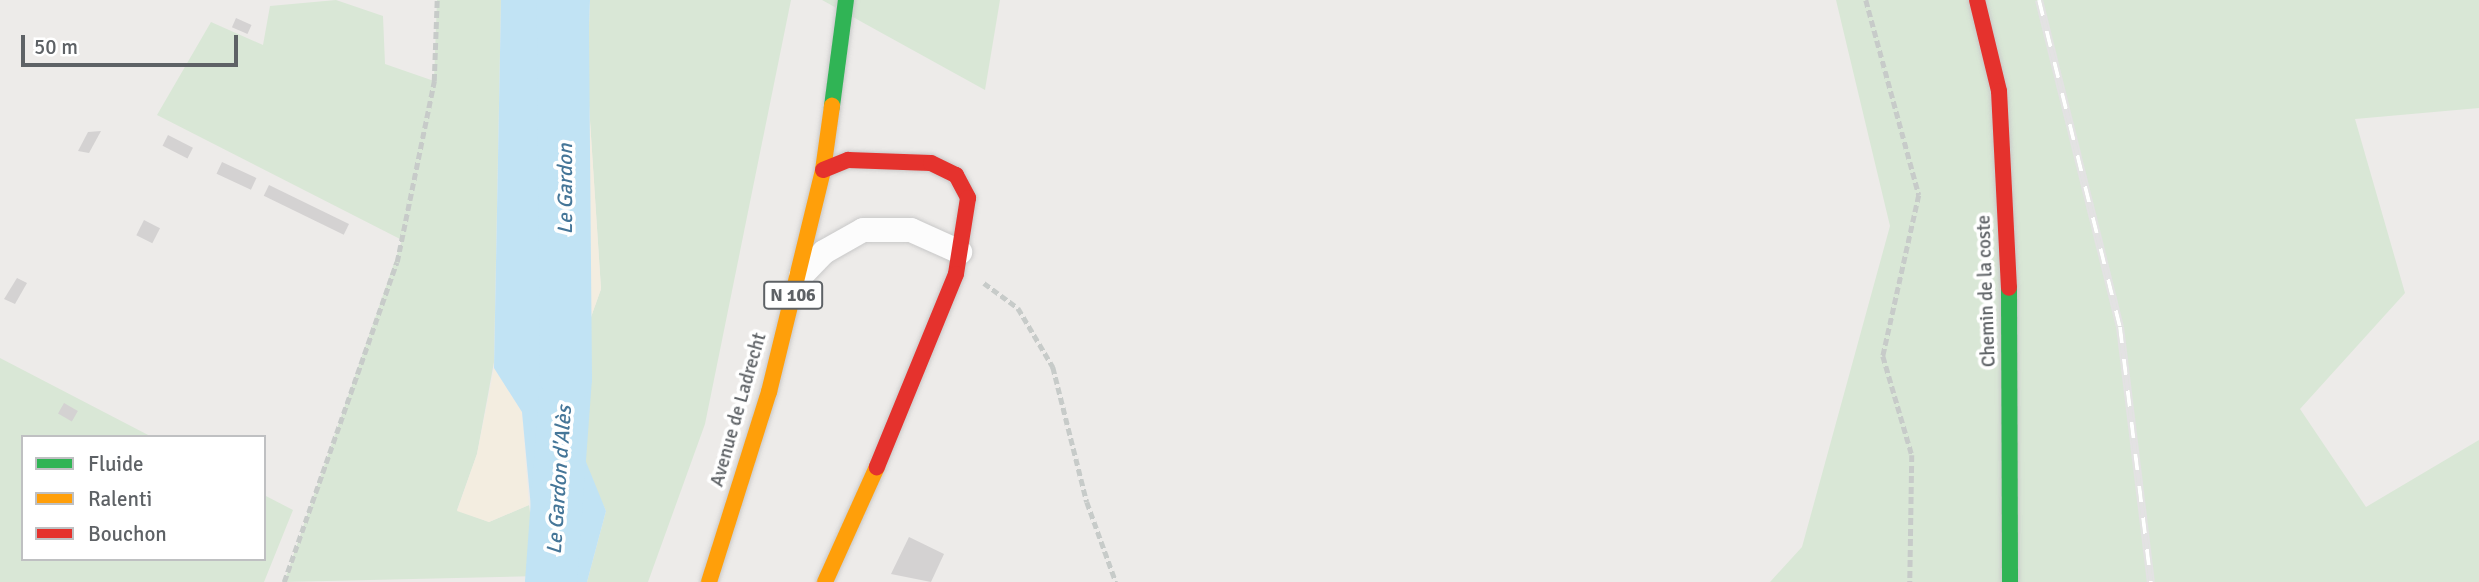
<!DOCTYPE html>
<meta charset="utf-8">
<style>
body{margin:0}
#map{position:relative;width:2479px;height:582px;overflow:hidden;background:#edebe9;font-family:Signika,sans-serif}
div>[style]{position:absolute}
.green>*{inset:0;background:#d9e7d6}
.sand>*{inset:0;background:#f3ede0}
.water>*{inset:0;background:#c1e3f4}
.river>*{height:52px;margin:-26px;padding:0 26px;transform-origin:26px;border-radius:26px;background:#c1e3f4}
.building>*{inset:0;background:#d4d2d2;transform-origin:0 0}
.path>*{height:4.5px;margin-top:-2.25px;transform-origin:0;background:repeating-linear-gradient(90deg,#c7cbc9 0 7px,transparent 0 10.5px)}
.roads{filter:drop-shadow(0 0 2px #c8c8c8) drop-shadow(0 0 2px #c8c8c8)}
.street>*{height:24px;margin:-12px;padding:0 12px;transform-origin:12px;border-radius:12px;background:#fcfcfc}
.fast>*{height:16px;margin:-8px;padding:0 8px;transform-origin:8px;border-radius:8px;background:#30b455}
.slow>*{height:16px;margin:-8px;padding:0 8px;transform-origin:8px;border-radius:8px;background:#ff9f0a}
.jam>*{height:16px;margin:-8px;padding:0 8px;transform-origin:8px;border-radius:8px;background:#e5322d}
.rail>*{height:8px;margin-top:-4px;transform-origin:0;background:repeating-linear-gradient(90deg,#fff 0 16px,#e3e2e3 0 32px);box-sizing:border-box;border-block:2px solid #e3e2e3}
span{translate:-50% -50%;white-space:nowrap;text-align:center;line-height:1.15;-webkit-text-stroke:7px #fff;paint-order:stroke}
.shield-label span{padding:2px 5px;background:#fff;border:2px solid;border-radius:5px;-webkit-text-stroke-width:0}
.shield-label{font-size:18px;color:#5e6266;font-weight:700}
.street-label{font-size:19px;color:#5e6266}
.water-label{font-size:21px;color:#457698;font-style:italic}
.legend{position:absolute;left:21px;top:435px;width:245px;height:126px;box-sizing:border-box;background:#fff;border:2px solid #bfc0c2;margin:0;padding:9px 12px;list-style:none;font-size:21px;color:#5e6266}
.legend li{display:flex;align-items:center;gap:14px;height:35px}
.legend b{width:35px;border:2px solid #bfc0c2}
.scale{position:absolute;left:21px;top:35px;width:217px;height:32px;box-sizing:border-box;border:4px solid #5e6266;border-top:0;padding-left:9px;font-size:21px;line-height:24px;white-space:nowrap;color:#5e6266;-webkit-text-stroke:5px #fff;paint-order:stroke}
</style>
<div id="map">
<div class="green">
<div style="clip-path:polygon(336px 0,383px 16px,385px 64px,434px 81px,437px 0,501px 0,494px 362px,477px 454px,457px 510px,489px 522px,529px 505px,539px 576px,284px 582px,402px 240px,157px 115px,211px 22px,263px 45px,270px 6px)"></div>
<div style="clip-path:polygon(590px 0,791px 0,705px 424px,648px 582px,587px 582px,606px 511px,579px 452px,581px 345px,601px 289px,587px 75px)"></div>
<div style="clip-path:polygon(822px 0,1000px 0,985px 90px)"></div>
<div style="clip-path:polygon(1836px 0,2479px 0,2479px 108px,2355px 119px,2405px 293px,2300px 409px,2366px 507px,2479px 440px,2479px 582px,1770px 582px,1802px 547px,1890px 226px)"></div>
<div style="clip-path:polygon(0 358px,152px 437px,23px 437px,23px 559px,264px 559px,264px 495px,293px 510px,264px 582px,0 582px)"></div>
</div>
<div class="sand">
<div style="clip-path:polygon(587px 75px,601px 289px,581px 345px,579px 452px,556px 388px,549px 233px)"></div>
<div style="clip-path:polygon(494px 368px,522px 412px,529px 505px,489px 522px,457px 511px,477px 454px)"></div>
</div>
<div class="water">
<div style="clip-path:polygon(501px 0,590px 0,587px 75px,549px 233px,556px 388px,606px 511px,587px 582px,538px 582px,522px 412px,494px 368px)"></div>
</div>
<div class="river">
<div style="left:551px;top:582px;width:205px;rotate:-85.8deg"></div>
<div style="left:566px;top:378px;width:378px;rotate:-90.5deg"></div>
</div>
<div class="building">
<div style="left:236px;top:18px;width:17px;height:10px;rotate:24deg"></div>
<div style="clip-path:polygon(101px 131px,89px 153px,78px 151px,88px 132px)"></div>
<div style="left:168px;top:135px;width:28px;height:12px;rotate:27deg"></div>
<div style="left:222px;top:162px;width:38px;height:13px;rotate:25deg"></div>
<div style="left:269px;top:185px;width:89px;height:12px;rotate:26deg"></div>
<div style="left:144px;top:220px;width:18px;height:17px;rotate:27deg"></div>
<div style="clip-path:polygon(17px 278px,27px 283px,15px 304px,4px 299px)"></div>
<div style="left:64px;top:403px;width:16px;height:12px;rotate:30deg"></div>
<div style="clip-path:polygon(909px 537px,944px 554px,931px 582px,891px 574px)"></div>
</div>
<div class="path">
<div style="left:1866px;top:0;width:202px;rotate:74.8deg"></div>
<div style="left:1919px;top:195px;width:165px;rotate:102.6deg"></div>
<div style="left:1883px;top:356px;width:103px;rotate:73.7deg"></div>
<div style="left:1912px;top:455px;width:127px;rotate:90.9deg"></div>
<div style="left:984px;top:283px;width:42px;rotate:36.3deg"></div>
<div style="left:1018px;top:308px;width:69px;rotate:59.3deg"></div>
<div style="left:1053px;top:367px;width:139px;rotate:75.9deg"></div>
<div style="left:1087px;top:502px;width:85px;rotate:70.1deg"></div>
<div style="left:284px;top:582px;width:339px;rotate:-70.6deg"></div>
<div style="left:397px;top:262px;width:185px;rotate:-78.4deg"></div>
<div style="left:434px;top:81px;width:81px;rotate:-87.9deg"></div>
</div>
<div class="roads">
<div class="street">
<div style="left:801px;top:276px;width:33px;rotate:-46deg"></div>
<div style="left:824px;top:252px;width:45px;rotate:-29.4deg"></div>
<div style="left:863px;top:230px;width:48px"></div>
<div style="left:911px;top:230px;width:54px;rotate:24.2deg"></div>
</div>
<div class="fast">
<div style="left:832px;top:106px;width:107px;rotate:-82.5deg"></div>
<div style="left:2009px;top:288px;width:294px;rotate:89.8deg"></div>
</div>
<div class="slow">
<div style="left:709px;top:582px;width:199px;rotate:-72.5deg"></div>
<div style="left:769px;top:392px;width:228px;rotate:-76.3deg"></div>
<div style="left:823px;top:170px;width:65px;rotate:-82deg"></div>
<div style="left:825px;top:582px;width:126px;rotate:-65.7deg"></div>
</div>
<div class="jam">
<div style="left:1977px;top:0;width:94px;rotate:76.4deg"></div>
<div style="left:1999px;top:91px;width:197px;rotate:87.1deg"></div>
<div style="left:823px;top:170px;width:27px;rotate:-22deg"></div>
<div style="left:848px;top:160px;width:83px;rotate:2.1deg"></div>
<div style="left:931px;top:163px;width:28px;rotate:26deg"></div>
<div style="left:956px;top:175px;width:26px;rotate:62deg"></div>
<div style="left:968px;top:198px;width:77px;rotate:99deg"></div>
<div style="left:956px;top:274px;width:209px;rotate:112.3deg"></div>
</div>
</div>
<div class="rail">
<div style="left:2039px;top:0;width:337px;rotate:76.1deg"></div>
<div style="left:2120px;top:327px;width:257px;rotate:83.1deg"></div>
</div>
<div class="shield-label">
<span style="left:793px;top:295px">N 106</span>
</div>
<div class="street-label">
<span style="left:1987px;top:291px;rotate:-92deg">Chemin de la coste</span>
<span style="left:739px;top:410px;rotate:-74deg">Avenue de Ladrecht</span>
</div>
<div class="water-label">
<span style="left:565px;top:189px;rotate:-90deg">Le Gardon</span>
<span style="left:559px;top:480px;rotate:-86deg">Le Gardon d'Alès</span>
</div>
<ul class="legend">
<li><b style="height:9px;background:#30b455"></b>Fluide</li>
<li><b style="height:9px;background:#ff9f0a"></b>Ralenti</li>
<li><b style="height:9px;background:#e5322d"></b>Bouchon</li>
</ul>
<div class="scale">50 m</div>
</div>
